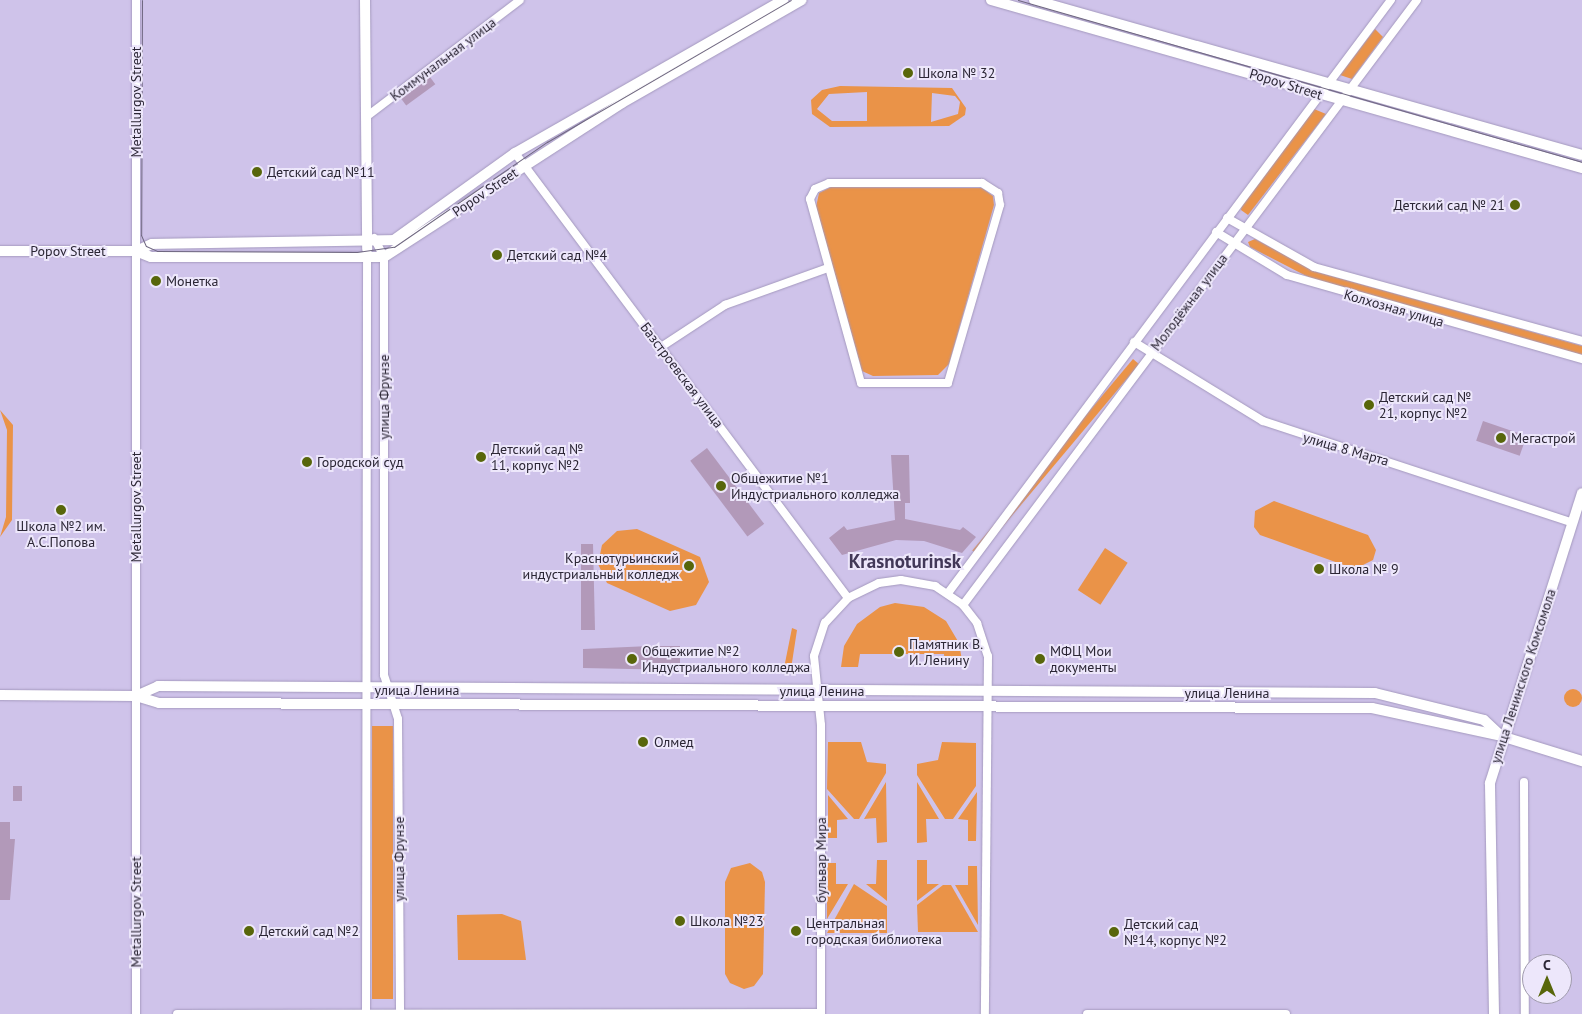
<!DOCTYPE html>
<meta charset="utf-8">
<style>
body{margin:0}
#map{position:relative;width:1582px;height:1014px;overflow:hidden;background:#cfc3ea;font-family:"PT Sans",sans-serif}
div>[style]{position:absolute}
.green>*{inset:0;background:#ea9348;transform-origin:0 0}
.round{border-radius:50%}
.building>*{inset:0;background:#b299b9;transform-origin:0 0}
.roads{filter:drop-shadow(0 0 1px #a499be) drop-shadow(0 0 1px #a499be)}
.street>*{height:8px;margin:-4px;padding:0 4px;transform-origin:4px;border-radius:4px;background:#fff}
.secondary>*{height:10px;margin:-5px;padding:0 5px;transform-origin:5px;border-radius:5px;background:#fff}
.tram>*{height:1px;margin:-0.5px;padding:0 0.5px;transform-origin:0.5px;border-radius:0.5px;background:#6f6780}
.dots>*{width:14px;height:14px;translate:-50% -50%;box-sizing:border-box;border:2px solid #ede7fb;border-radius:50%}
span{translate:-50% -50%;white-space:nowrap;text-align:center;line-height:1.15;-webkit-text-stroke:4px #ede7fb;paint-order:stroke}
.street-label{font-size:14px;color:#2b2635}
.poi-label{font-size:14px;color:#2b2635}
.left{translate:0 -50%;text-align:left}
.right{translate:-100% -50%;text-align:right}
.district-label{font-size:19px;color:#423858;font-weight:700}
.north{position:absolute;left:1522px;top:954px;width:50px;height:50px;box-sizing:border-box;background:#ede7fb;border:1px solid #9f9aac;border-radius:50%;rotate:0deg;font-size:14px;font-weight:700;line-height:20px;text-align:center;color:#2b2635}
.north::after{content:'';display:block;margin:auto;width:18px;height:22px;background:#58660b;clip-path:polygon(50% 0,100% 100%,50% 72%,0 100%)}
</style>
<div id="map">
<div class="green">
<div style="clip-path:polygon(1375px 29px,1383px 37px,1352px 79px,1340px 75px)"></div>
<div style="clip-path:polygon(evenodd,840px 86px,952px 88px,966px 108px,965px 115px,949px 126px,830px 127px,812px 114px,811px 100px,822px 90px,840px 86px,867px 92px,867px 121px,832px 121px,817px 109px,829px 94px,867px 92px,840px 86px,932px 93px,955px 96px,960px 102px,958px 114px,931px 122px,932px 93px)"></div>
<div style="clip-path:polygon(1314px 109px,1326px 114px,1248px 215px,1241px 210px,1242px 203px)"></div>
<div style="clip-path:polygon(831px 187px,982px 188px,993px 196px,994px 205px,949px 364px,938px 375px,873px 376px,862px 371px,816px 207px,819px 193px)"></div>
<div style="clip-path:polygon(1255px 239px,1317px 272px,1582px 346px,1582px 355px,1314px 280px,1250px 247px,1248px 242px)"></div>
<div style="left:1133px;top:359px;width:8px;height:250px;rotate:40deg"></div>
<div style="clip-path:polygon(0 410px,13px 425px,12px 520px,0 537px,6px 517px,7px 430px)"></div>
<div style="clip-path:polygon(1274px 501px,1368px 535px,1376px 550px,1373px 560px,1355px 569px,1260px 535px,1254px 527px,1255px 511px)"></div>
<div style="clip-path:polygon(637px 529px,700px 557px,709px 582px,696px 605px,670px 611px,607px 583px,598px 564px,602px 545px,617px 531px)"></div>
<div style="left:1105px;top:548px;width:27px;height:50px;rotate:33deg"></div>
<div style="clip-path:polygon(895px 603px,924px 607px,946px 621px,959px 643px,963px 666px,945px 666px,944px 654px,860px 654px,858px 667px,841px 667px,844px 646px,857px 624px,880px 607px)"></div>
<div style="clip-path:polygon(792px 628px,797px 630px,791px 669px,784px 668px)"></div>
<div class="round" style="left:1564px;top:689px;width:18px;height:18px"></div>
<div style="left:393px;top:726px;width:273px;height:21px;rotate:90deg"></div>
<div style="clip-path:polygon(828px 742px,861px 742px,867px 762px,886px 764px,886px 773px,859px 819px,854px 819px,827px 789px)"></div>
<div style="clip-path:polygon(942px 742px,976px 743px,976px 786px,953px 819px,945px 819px,917px 775px,917px 764px,938px 760px)"></div>
<div style="clip-path:polygon(886px 782px,887px 842px,877px 843px,876px 818px,864px 819px)"></div>
<div style="clip-path:polygon(917px 782px,939px 819px,926px 819px,927px 842px,917px 843px)"></div>
<div style="clip-path:polygon(977px 792px,976px 841px,968px 841px,968px 820px,958px 819px)"></div>
<div style="clip-path:polygon(828px 795px,848px 819px,837px 820px,837px 838px,828px 838px)"></div>
<div style="clip-path:polygon(877px 860px,887px 860px,887px 901px,866px 884px,876px 884px)"></div>
<div style="clip-path:polygon(917px 860px,927px 860px,927px 884px,939px 884px,917px 901px)"></div>
<div style="clip-path:polygon(750px 863px,762px 872px,765px 882px,763px 974px,754px 986px,744px 989px,730px 983px,725px 974px,725px 882px,731px 868px)"></div>
<div style="clip-path:polygon(827px 863px,836px 863px,836px 884px,848px 884px,827px 919px)"></div>
<div style="clip-path:polygon(968px 866px,977px 866px,978px 925px,955px 885px,968px 885px)"></div>
<div style="clip-path:polygon(854px 884px,887px 906px,887px 933px,827px 933px)"></div>
<div style="clip-path:polygon(943px 885px,951px 885px,978px 932px,918px 932px,917px 905px)"></div>
<div style="clip-path:polygon(502px 914px,521px 921px,526px 960px,458px 960px,457px 915px)"></div>
</div>
<div class="building">
<div style="left:430px;top:77px;width:9px;height:36px;rotate:54deg"></div>
<div style="left:1483px;top:421px;width:46px;height:21px;rotate:19deg"></div>
<div style="left:707px;top:448px;width:95px;height:21px;rotate:53deg"></div>
<div style="clip-path:polygon(891px 455px,909px 455px,910px 503px,905px 503px,905px 519px,960px 530px,963px 527px,976px 537px,962px 553px,924px 541px,896px 540px,842px 555px,829px 538px,844px 526px,847px 530px,895px 520px)"></div>
<div style="clip-path:polygon(581px 544px,593px 544px,595px 630px,581px 630px)"></div>
<div style="clip-path:polygon(650px 646px,680px 646px,680px 670px,583px 668px,583px 649px)"></div>
<div style="left:13px;top:786px;width:9px;height:15px"></div>
<div style="clip-path:polygon(0 822px,10px 822px,10px 839px,15px 839px,10px 900px,0 900px)"></div>
</div>
<div class="roads">
<div class="street">
<div style="left:366px;top:117px;width:193px;rotate:-37.2deg"></div>
<div style="left:515px;top:153px;width:556px;rotate:53.19deg"></div>
<div style="left:829px;top:183px;width:153px"></div>
<div style="left:982px;top:183px;width:19px;rotate:32deg"></div>
<div style="left:998px;top:193px;width:12px;rotate:81deg"></div>
<div style="left:1000px;top:205px;width:185px;rotate:106.3deg"></div>
<div style="left:948px;top:383px;width:87px;rotate:180deg"></div>
<div style="left:861px;top:383px;width:191px;rotate:-105.5deg"></div>
<div style="left:810px;top:199px;width:11px;rotate:-63deg"></div>
<div style="left:815px;top:189px;width:15px;rotate:-23deg"></div>
<div style="left:1227px;top:218px;width:100px;rotate:29.4deg"></div>
<div style="left:1314px;top:267px;width:278px;rotate:15.4deg"></div>
<div style="left:1216px;top:232px;width:83px;rotate:31.2deg"></div>
<div style="left:1287px;top:275px;width:307px;rotate:15.9deg"></div>
<div style="left:374px;top:238px;width:21px;rotate:62deg"></div>
<div style="left:384px;top:257px;width:418px;rotate:90deg"></div>
<div style="left:384px;top:675px;width:46px;rotate:72.3deg"></div>
<div style="left:398px;top:719px;width:295px;rotate:89.6deg"></div>
<div style="left:1134px;top:342px;width:151px;rotate:31.5deg"></div>
<div style="left:1263px;top:421px;width:326px;rotate:18.2deg"></div>
<div style="left:661px;top:347px;width:77px;rotate:-33.3deg"></div>
<div style="left:725px;top:305px;width:109px;rotate:-19.8deg"></div>
<div style="left:948px;top:593px;width:740px;rotate:-53.24deg"></div>
<div style="left:963px;top:605px;width:756px;rotate:-53.11deg"></div>
<div style="left:1524px;top:782px;width:232px;rotate:89.8deg"></div>
<div style="left:136px;top:1014px;width:1014px;rotate:-90deg"></div>
<div style="left:177px;top:1014px;width:644px;rotate:-0.09deg"></div>
<div style="left:366px;top:1014px;width:757px;rotate:-89.92deg"></div>
<div style="left:821px;top:1014px;width:289px;rotate:-90deg"></div>
<div style="left:821px;top:725px;width:69px;rotate:-95.8deg"></div>
<div style="left:814px;top:656px;width:35px;rotate:-72deg"></div>
<div style="left:825px;top:623px;width:34px;rotate:-47deg"></div>
<div style="left:848px;top:598px;width:34px;rotate:-26deg"></div>
<div style="left:879px;top:583px;width:22px;rotate:-8deg"></div>
<div style="left:901px;top:580px;width:35px;rotate:10deg"></div>
<div style="left:935px;top:586px;width:34px;rotate:34deg"></div>
<div style="left:963px;top:605px;width:23px;rotate:52deg"></div>
<div style="left:977px;top:623px;width:35px;rotate:72deg"></div>
<div style="left:988px;top:656px;width:358px;rotate:90.5deg"></div>
<div style="left:1087px;top:1014px;width:199px"></div>
</div>
<div class="secondary">
<div style="left:365px;top:0;width:249px;rotate:89.5deg"></div>
<div style="left:991px;top:0;width:614px;rotate:15.87deg"></div>
<div style="left:1034px;top:0;width:569px;rotate:15.79deg"></div>
<div style="left:0;top:251px;width:136px"></div>
<div style="left:136px;top:251px;width:16px;rotate:22deg"></div>
<div style="left:151px;top:257px;width:233px"></div>
<div style="left:384px;top:257px;width:283px;rotate:-32.9deg"></div>
<div style="left:622px;top:103px;width:207px;rotate:-29.8deg"></div>
<div style="left:136px;top:251px;width:17px;rotate:-24deg"></div>
<div style="left:152px;top:244px;width:242px;rotate:-0.9deg"></div>
<div style="left:394px;top:240px;width:149px;rotate:-35.7deg"></div>
<div style="left:515px;top:153px;width:309px;rotate:-29.7deg"></div>
<div style="left:0;top:695px;width:136px;rotate:0.4deg"></div>
<div style="left:136px;top:696px;width:24px;rotate:17deg"></div>
<div style="left:159px;top:703px;width:1213px;rotate:0.24deg"></div>
<div style="left:1372px;top:708px;width:132px;rotate:12.2deg"></div>
<div style="left:1501px;top:736px;width:85px;rotate:17.2deg"></div>
<div style="left:136px;top:696px;width:24px;rotate:-24deg"></div>
<div style="left:158px;top:686px;width:1217px;rotate:0.33deg"></div>
<div style="left:1375px;top:693px;width:112px;rotate:13.9deg"></div>
<div style="left:1484px;top:720px;width:23px;rotate:43deg"></div>
<div style="left:1494px;top:1014px;width:231px;rotate:-91deg"></div>
<div style="left:1490px;top:783px;width:304px;rotate:-72.4deg"></div>
</div>
</div>
<div class="tram">
<div style="left:142px;top:0;width:235px;rotate:90.2deg"></div>
<div style="left:141px;top:235px;width:12px;rotate:66deg"></div>
<div style="left:146px;top:246px;width:12px;rotate:24deg"></div>
<div style="left:157px;top:251px;width:200px;rotate:0.3deg"></div>
<div style="left:357px;top:252px;width:37px;rotate:-8deg"></div>
<div style="left:394px;top:247px;width:186px;rotate:-34.5deg"></div>
<div style="left:547px;top:142px;width:282px;rotate:-30.2deg"></div>
<div style="left:1018px;top:0;width:587px;rotate:16.03deg"></div>
</div>
<div class="dots">
<div style="left:908px;top:73px;background:#58660b"></div>
<div style="left:257px;top:172px;background:#58660b"></div>
<div style="left:1515px;top:205px;background:#58660b"></div>
<div style="left:497px;top:255px;background:#58660b"></div>
<div style="left:156px;top:281px;background:#58660b"></div>
<div style="left:1369px;top:405px;background:#58660b"></div>
<div style="left:1501px;top:438px;background:#58660b"></div>
<div style="left:481px;top:457px;background:#58660b"></div>
<div style="left:307px;top:462px;background:#58660b"></div>
<div style="left:721px;top:486px;background:#58660b"></div>
<div style="left:61px;top:510px;background:#58660b"></div>
<div style="left:689px;top:566px;background:#58660b"></div>
<div style="left:1319px;top:569px;background:#58660b"></div>
<div style="left:899px;top:652px;background:#58660b"></div>
<div style="left:632px;top:659px;background:#58660b"></div>
<div style="left:1040px;top:659px;background:#58660b"></div>
<div style="left:643px;top:742px;background:#58660b"></div>
<div style="left:680px;top:921px;background:#58660b"></div>
<div style="left:249px;top:931px;background:#58660b"></div>
<div style="left:796px;top:931px;background:#58660b"></div>
<div style="left:1114px;top:932px;background:#58660b"></div>
</div>
<div class="street-label">
<span style="left:443px;top:59px;rotate:-37deg">Коммунальная улица</span>
<span style="left:1286px;top:84px;rotate:17deg">Popov Street</span>
<span style="left:136px;top:102px;rotate:-90deg">Metallurgov Street</span>
<span style="left:485px;top:192px;rotate:-34deg">Popov Street</span>
<span style="left:68px;top:251px">Popov Street</span>
<span style="left:1189px;top:302px;rotate:-53deg">Молодёжная улица</span>
<span style="left:1394px;top:308px;rotate:16deg">Колхозная улица</span>
<span style="left:682px;top:375px;rotate:53deg">Базстроевская улица</span>
<span style="left:384px;top:397px;rotate:-90deg">улица Фрунзе</span>
<span style="left:1346px;top:449px;rotate:16deg">улица 8 Марта</span>
<span style="left:136px;top:507px;rotate:-90deg">Metallurgov Street</span>
<span style="left:1523px;top:676px;rotate:-72deg">улица Ленинского Комсомола</span>
<span style="left:417px;top:690px">улица Ленина</span>
<span style="left:822px;top:691px">улица Ленина</span>
<span style="left:1227px;top:693px">улица Ленина</span>
<span style="left:399px;top:859px;rotate:-90deg">улица Фрунзе</span>
<span style="left:821px;top:860px;rotate:-90deg">бульвар Мира</span>
<span style="left:136px;top:912px;rotate:-90deg">Metallurgov Street</span>
</div>
<div class="poi-label">
<span class="left" style="left:918px;top:73px">Школа № 32</span>
<span class="left" style="left:267px;top:172px">Детский сад №11</span>
<span class="right" style="left:1505px;top:205px">Детский сад № 21</span>
<span class="left" style="left:507px;top:255px">Детский сад №4</span>
<span class="left" style="left:166px;top:281px">Монетка</span>
<span class="left" style="left:1379px;top:405px">Детский сад №<br>21, корпус №2</span>
<span class="left" style="left:1511px;top:438px">Мегастрой</span>
<span class="left" style="left:491px;top:457px">Детский сад №<br>11, корпус №2</span>
<span class="left" style="left:317px;top:462px">Городской суд</span>
<span class="left" style="left:731px;top:486px">Общежитие №1<br>Индустриального колледжа</span>
<span style="left:61px;top:534px">Школа №2 им.<br>А.С.Попова</span>
<span class="right" style="left:679px;top:566px">Краснотурьинский<br>индустриальный колледж</span>
<span class="left" style="left:1329px;top:569px">Школа № 9</span>
<span class="left" style="left:909px;top:652px">Памятник В.<br>И. Ленину</span>
<span class="left" style="left:642px;top:659px">Общежитие №2<br>Индустриального колледжа</span>
<span class="left" style="left:1050px;top:659px">МФЦ Мои<br>документы</span>
<span class="left" style="left:654px;top:742px">Олмед</span>
<span class="left" style="left:690px;top:921px">Школа №23</span>
<span class="left" style="left:806px;top:931px">Центральная<br>городская библиотека</span>
<span class="left" style="left:1124px;top:932px">Детский сад<br>№14, корпус №2</span>
<span class="left" style="left:259px;top:931px">Детский сад №2</span>
</div>
<div class="district-label">
<span style="left:905px;top:562px">Krasnoturinsk</span>
</div>
<div class="north">С</div>
</div>
